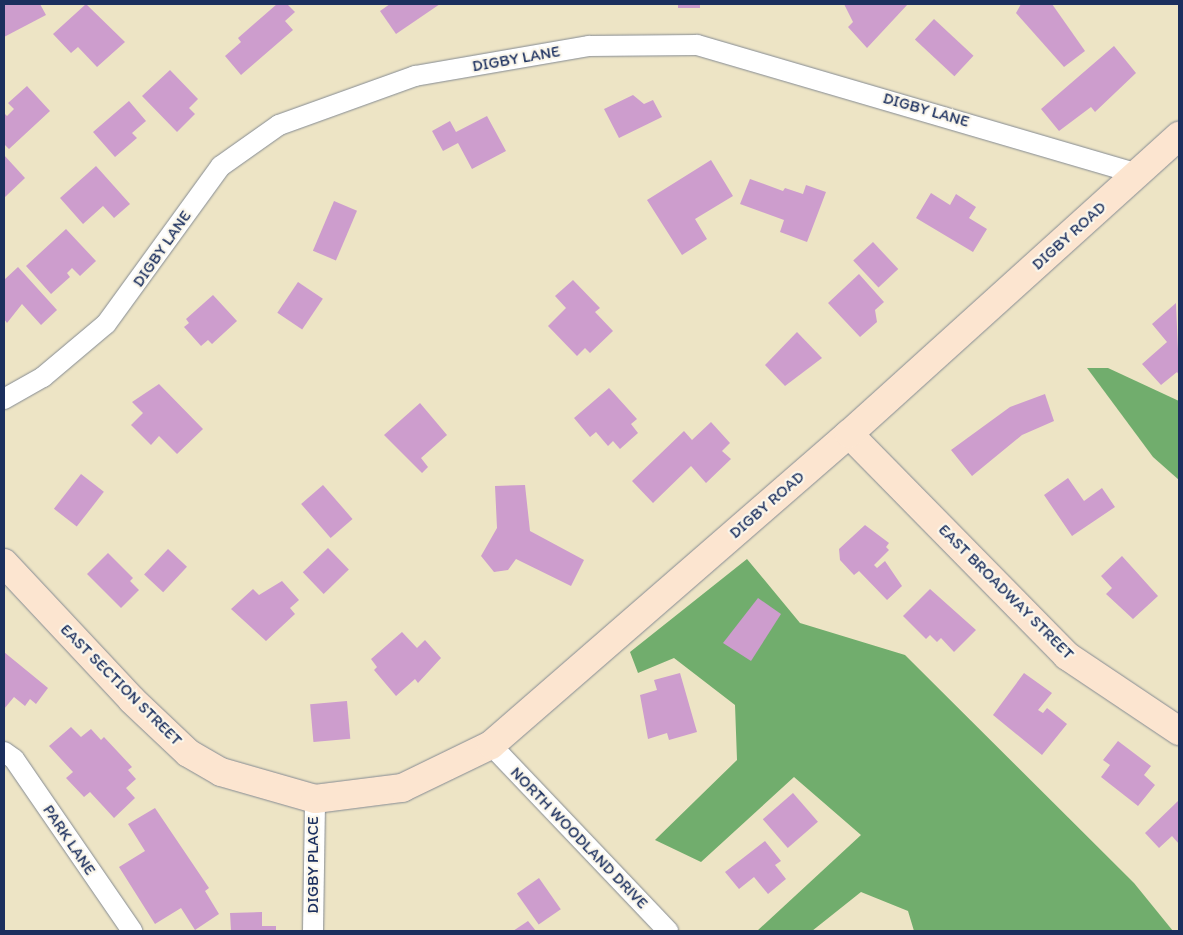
<!DOCTYPE html>
<style>
body{margin:0}
#map{position:relative;width:1183px;height:935px;overflow:hidden;background:#ede4c5;font-family:Itim,sans-serif}
div>[style]{position:absolute}
.forest>*{inset:0;background:#71ad6d}
.building>*{inset:0;background:#cd9dcd;transform-origin:0 0}
.roads{filter:drop-shadow(0 0 1px #848a92) drop-shadow(0 0 1px #848a92)}
.street>*{height:20px;margin:-10px;padding:0 10px;transform-origin:10px;border-radius:10px;background:#fff}
.secondary>*{height:28px;margin:-14px;padding:0 14px;transform-origin:14px;border-radius:14px;background:#fce5d0}
span{translate:-50% -50%;white-space:nowrap;text-align:center;line-height:1.15;-webkit-text-stroke:4.5px #fbf7ec;paint-order:stroke}
.street-label{font-size:16px;color:#1b2f5e}
.frame{position:absolute;inset:0;border:5px solid #1b2f5e;pointer-events:none}
</style>
<div id="map">
<div class="forest">
<div style="clip-path:polygon(1087px 368px,1108px 368px,1179px 401px,1179px 480px,1153px 457px)"></div>
<div style="clip-path:polygon(747px 559px,800px 623px,905px 655px,1134px 883px,1173px 931px,914px 931px,908px 911px,861px 892px,812px 931px,757px 931px,861px 835px,794px 777px,701px 862px,655px 840px,737px 760px,735px 705px,674px 658px,638px 673px,630px 652px)"></div>
</div>
<div class="building">
<div style="clip-path:polygon(4px 4px,40px 4px,46px 15px,4px 37px)"></div>
<div style="clip-path:polygon(86px 4px,125px 42px,97px 67px,78px 47px,71px 53px,53px 34px)"></div>
<div style="clip-path:polygon(277px 4px,287px 4px,295px 12px,285px 21px,293px 30px,241px 75px,225px 56px,241px 42px,238px 38px)"></div>
<div style="clip-path:polygon(390px 4px,440px 4px,396px 34px,380px 11px)"></div>
<div style="left:678px;top:4px;width:22px;height:4px"></div>
<div style="clip-path:polygon(844px 4px,908px 4px,867px 48px,848px 27px,853px 22px)"></div>
<div style="clip-path:polygon(1021px 4px,1052px 4px,1085px 51px,1064px 67px,1016px 13px)"></div>
<div style="left:934px;top:19px;width:54px;height:28px;rotate:43deg"></div>
<div style="clip-path:polygon(1114px 46px,1136px 73px,1095px 112px,1091px 107px,1059px 131px,1041px 109px)"></div>
<div style="clip-path:polygon(170px 70px,198px 99px,189px 108px,195px 114px,177px 132px,142px 96px)"></div>
<div style="clip-path:polygon(27px 86px,50px 111px,9px 149px,4px 144px,4px 113px,7px 116px,14px 109px,8px 103px)"></div>
<div style="clip-path:polygon(633px 95px,644px 104px,653px 100px,662px 117px,619px 138px,604px 109px)"></div>
<div style="clip-path:polygon(129px 101px,146px 121px,132px 133px,137px 138px,115px 157px,93px 132px)"></div>
<div style="clip-path:polygon(487px 116px,506px 151px,472px 169px,458px 143px,443px 151px,432px 131px,450px 121px,456px 132px)"></div>
<div style="clip-path:polygon(4px 155px,25px 178px,4px 198px)"></div>
<div style="clip-path:polygon(711px 160px,733px 196px,695px 219px,707px 239px,682px 255px,647px 200px)"></div>
<div style="clip-path:polygon(96px 166px,130px 204px,114px 218px,103px 206px,83px 224px,60px 198px)"></div>
<div style="clip-path:polygon(750px 179px,783px 191px,785px 188px,803px 194px,806px 185px,826px 192px,807px 242px,780px 232px,784px 220px,740px 204px)"></div>
<div style="clip-path:polygon(931px 193px,950px 205px,956px 194px,976px 207px,969px 218px,987px 229px,973px 252px,916px 218px)"></div>
<div style="left:334px;top:201px;width:25px;height:54px;rotate:23deg"></div>
<div style="clip-path:polygon(66px 229px,96px 261px,80px 276px,72px 268px,67px 273px,70px 277px,51px 294px,26px 266px)"></div>
<div style="left:873px;top:242px;width:37px;height:27px;rotate:47deg"></div>
<div style="clip-path:polygon(18px 267px,57px 310px,41px 325px,22px 304px,7px 323px,4px 319px,4px 280px)"></div>
<div style="clip-path:polygon(859px 274px,884px 302px,875px 310px,877px 322px,860px 337px,828px 303px)"></div>
<div style="clip-path:polygon(573px 280px,600px 308px,595px 312px,613px 331px,590px 353px,585px 348px,577px 356px,548px 326px,566px 308px,555px 296px)"></div>
<div style="left:298px;top:282px;width:30px;height:37px;rotate:34deg"></div>
<div style="clip-path:polygon(213px 295px,237px 321px,212px 344px,208px 340px,201px 346px,184px 327px,189px 323px,186px 319px)"></div>
<div style="clip-path:polygon(1176px 303px,1179px 375px,1177px 372px,1161px 385px,1142px 364px,1167px 342px,1152px 324px)"></div>
<div style="clip-path:polygon(797px 332px,822px 358px,785px 386px,765px 365px)"></div>
<div style="clip-path:polygon(159px 384px,203px 429px,177px 454px,159px 436px,151px 445px,131px 425px,143px 413px,132px 402px)"></div>
<div style="clip-path:polygon(609px 388px,637px 419px,631px 424px,638px 433px,620px 449px,613px 441px,608px 446px,596px 432px,590px 437px,574px 418px)"></div>
<div style="clip-path:polygon(1045px 394px,1054px 421px,1022px 435px,972px 476px,951px 450px,1010px 407px)"></div>
<div style="clip-path:polygon(420px 403px,447px 435px,421px 458px,428px 467px,422px 473px,384px 435px)"></div>
<div style="clip-path:polygon(711px 422px,730px 443px,722px 451px,731px 459px,706px 483px,691px 466px,653px 503px,632px 481px,684px 431px,692px 440px)"></div>
<div style="left:81px;top:474px;width:29px;height:44px;rotate:38deg"></div>
<div style="clip-path:polygon(1068px 478px,1084px 501px,1102px 488px,1115px 507px,1072px 536px,1044px 495px)"></div>
<div style="left:323px;top:485px;width:45px;height:29px;rotate:49deg"></div>
<div style="clip-path:polygon(525px 485px,530px 531px,584px 560px,571px 586px,516px 559px,508px 570px,494px 572px,481px 556px,497px 528px,495px 486px)"></div>
<div style="clip-path:polygon(865px 525px,889px 543px,886px 547px,889px 550px,874px 565px,877px 568px,885px 561px,902px 586px,887px 600px,859px 571px,854px 575px,840px 560px,839px 549px)"></div>
<div style="left:328px;top:548px;width:30px;height:35px;rotate:46deg"></div>
<div style="left:168px;top:549px;width:26px;height:35px;rotate:43deg"></div>
<div style="clip-path:polygon(108px 553px,133px 578px,130px 581px,139px 590px,121px 608px,87px 574px)"></div>
<div style="clip-path:polygon(1122px 556px,1158px 596px,1133px 619px,1106px 594px,1112px 588px,1101px 576px)"></div>
<div style="clip-path:polygon(282px 581px,299px 600px,290px 608px,295px 614px,266px 641px,231px 609px,253px 589px,259px 595px)"></div>
<div style="clip-path:polygon(930px 589px,976px 630px,954px 652px,941px 638px,937px 642px,930px 635px,926px 639px,903px 616px)"></div>
<div style="clip-path:polygon(758px 598px,781px 614px,751px 661px,723px 643px)"></div>
<div style="clip-path:polygon(402px 632px,417px 648px,425px 640px,441px 658px,418px 683px,415px 679px,396px 696px,374px 670px,377px 667px,371px 659px)"></div>
<div style="clip-path:polygon(4px 652px,48px 688px,36px 704px,30px 699px,25px 706px,14px 697px,4px 709px)"></div>
<div style="clip-path:polygon(680px 673px,697px 732px,669px 740px,667px 733px,648px 739px,640px 695px,657px 690px,654px 680px)"></div>
<div style="clip-path:polygon(1024px 673px,1052px 693px,1038px 710px,1043px 713px,1047px 708px,1067px 724px,1042px 755px,993px 715px)"></div>
<div style="left:347px;top:701px;width:38px;height:37px;rotate:85deg"></div>
<div style="clip-path:polygon(71px 727px,81px 737px,91px 729px,101px 740px,104px 737px,132px 767px,128px 770px,136px 779px,126px 788px,135px 798px,114px 818px,90px 792px,84px 797px,66px 778px,73px 772px,49px 746px)"></div>
<div style="clip-path:polygon(1118px 741px,1151px 766px,1144px 775px,1155px 785px,1138px 806px,1101px 777px,1110px 765px,1103px 760px)"></div>
<div style="left:793px;top:793px;width:38px;height:40px;rotate:49deg"></div>
<div style="clip-path:polygon(1179px 800px,1179px 844px,1172px 836px,1159px 848px,1145px 833px)"></div>
<div style="clip-path:polygon(155px 808px,209px 888px,205px 891px,219px 914px,195px 930px,181px 908px,155px 924px,119px 867px,145px 851px,128px 824px)"></div>
<div style="clip-path:polygon(765px 841px,781px 861px,775px 865px,786px 879px,768px 894px,754px 877px,739px 889px,725px 872px)"></div>
<div style="left:539px;top:878px;width:38px;height:27px;rotate:55deg"></div>
<div style="clip-path:polygon(262px 912px,262px 926px,276px 926px,276px 931px,231px 931px,230px 913px)"></div>
<div style="clip-path:polygon(528px 921px,536px 931px,513px 931px)"></div>
</div>
<div class="roads">
<div class="street">
<div style="left:4px;top:399px;width:45px;rotate:-29.4deg"></div>
<div style="left:43px;top:377px;width:82px;rotate:-40.1deg"></div>
<div style="left:106px;top:324px;width:195px;rotate:-54deg"></div>
<div style="left:221px;top:166px;width:71px;rotate:-35.3deg"></div>
<div style="left:279px;top:125px;width:145px;rotate:-19.8deg"></div>
<div style="left:415px;top:76px;width:177px;rotate:-9.8deg"></div>
<div style="left:589px;top:46px;width:108px;rotate:-0.5deg"></div>
<div style="left:697px;top:45px;width:459px;rotate:16.3deg"></div>
<div style="left:491px;top:745px;width:257px;rotate:46.4deg"></div>
<div style="left:4px;top:752px;width:12px;rotate:35deg"></div>
<div style="left:14px;top:759px;width:209px;rotate:55.5deg"></div>
<div style="left:313px;top:931px;width:132px;rotate:-89.1deg"></div>
</div>
<div class="secondary">
<div style="left:849px;top:434px;width:311px;rotate:45.5deg"></div>
<div style="left:1067px;top:656px;width:135px;rotate:33.8deg"></div>
<div style="left:4px;top:563px;width:187px;rotate:46.9deg"></div>
<div style="left:132px;top:700px;width:77px;rotate:43.4deg"></div>
<div style="left:188px;top:753px;width:38px;rotate:30deg"></div>
<div style="left:221px;top:772px;width:98px;rotate:16deg"></div>
<div style="left:315px;top:799px;width:88px;rotate:-7.2deg"></div>
<div style="left:402px;top:788px;width:99px;rotate:-25.8deg"></div>
<div style="left:491px;top:745px;width:474px;rotate:-41deg"></div>
<div style="left:849px;top:434px;width:445px;rotate:-42.1deg"></div>
</div>
</div>
<div class="street-label">
<span style="left:516px;top:59px;rotate:-10deg">DIGBY LANE</span>
<span style="left:926px;top:110px;rotate:16deg">DIGBY LANE</span>
<span style="left:1069px;top:236px;rotate:-42deg">DIGBY ROAD</span>
<span style="left:162px;top:249px;rotate:-55deg">DIGBY LANE</span>
<span style="left:767px;top:505px;rotate:-41deg">DIGBY ROAD</span>
<span style="left:1006px;top:592px;rotate:45deg">EAST BROADWAY STREET</span>
<span style="left:121px;top:685px;rotate:45deg">EAST SECTION STREET</span>
<span style="left:579px;top:838px;rotate:46deg">NORTH WOODLAND DRIVE</span>
<span style="left:69px;top:840px;rotate:56deg">PARK LANE</span>
<span style="left:313px;top:865px;rotate:-90deg">DIGBY PLACE</span>
</div>
<div class="frame"></div>
</div>
